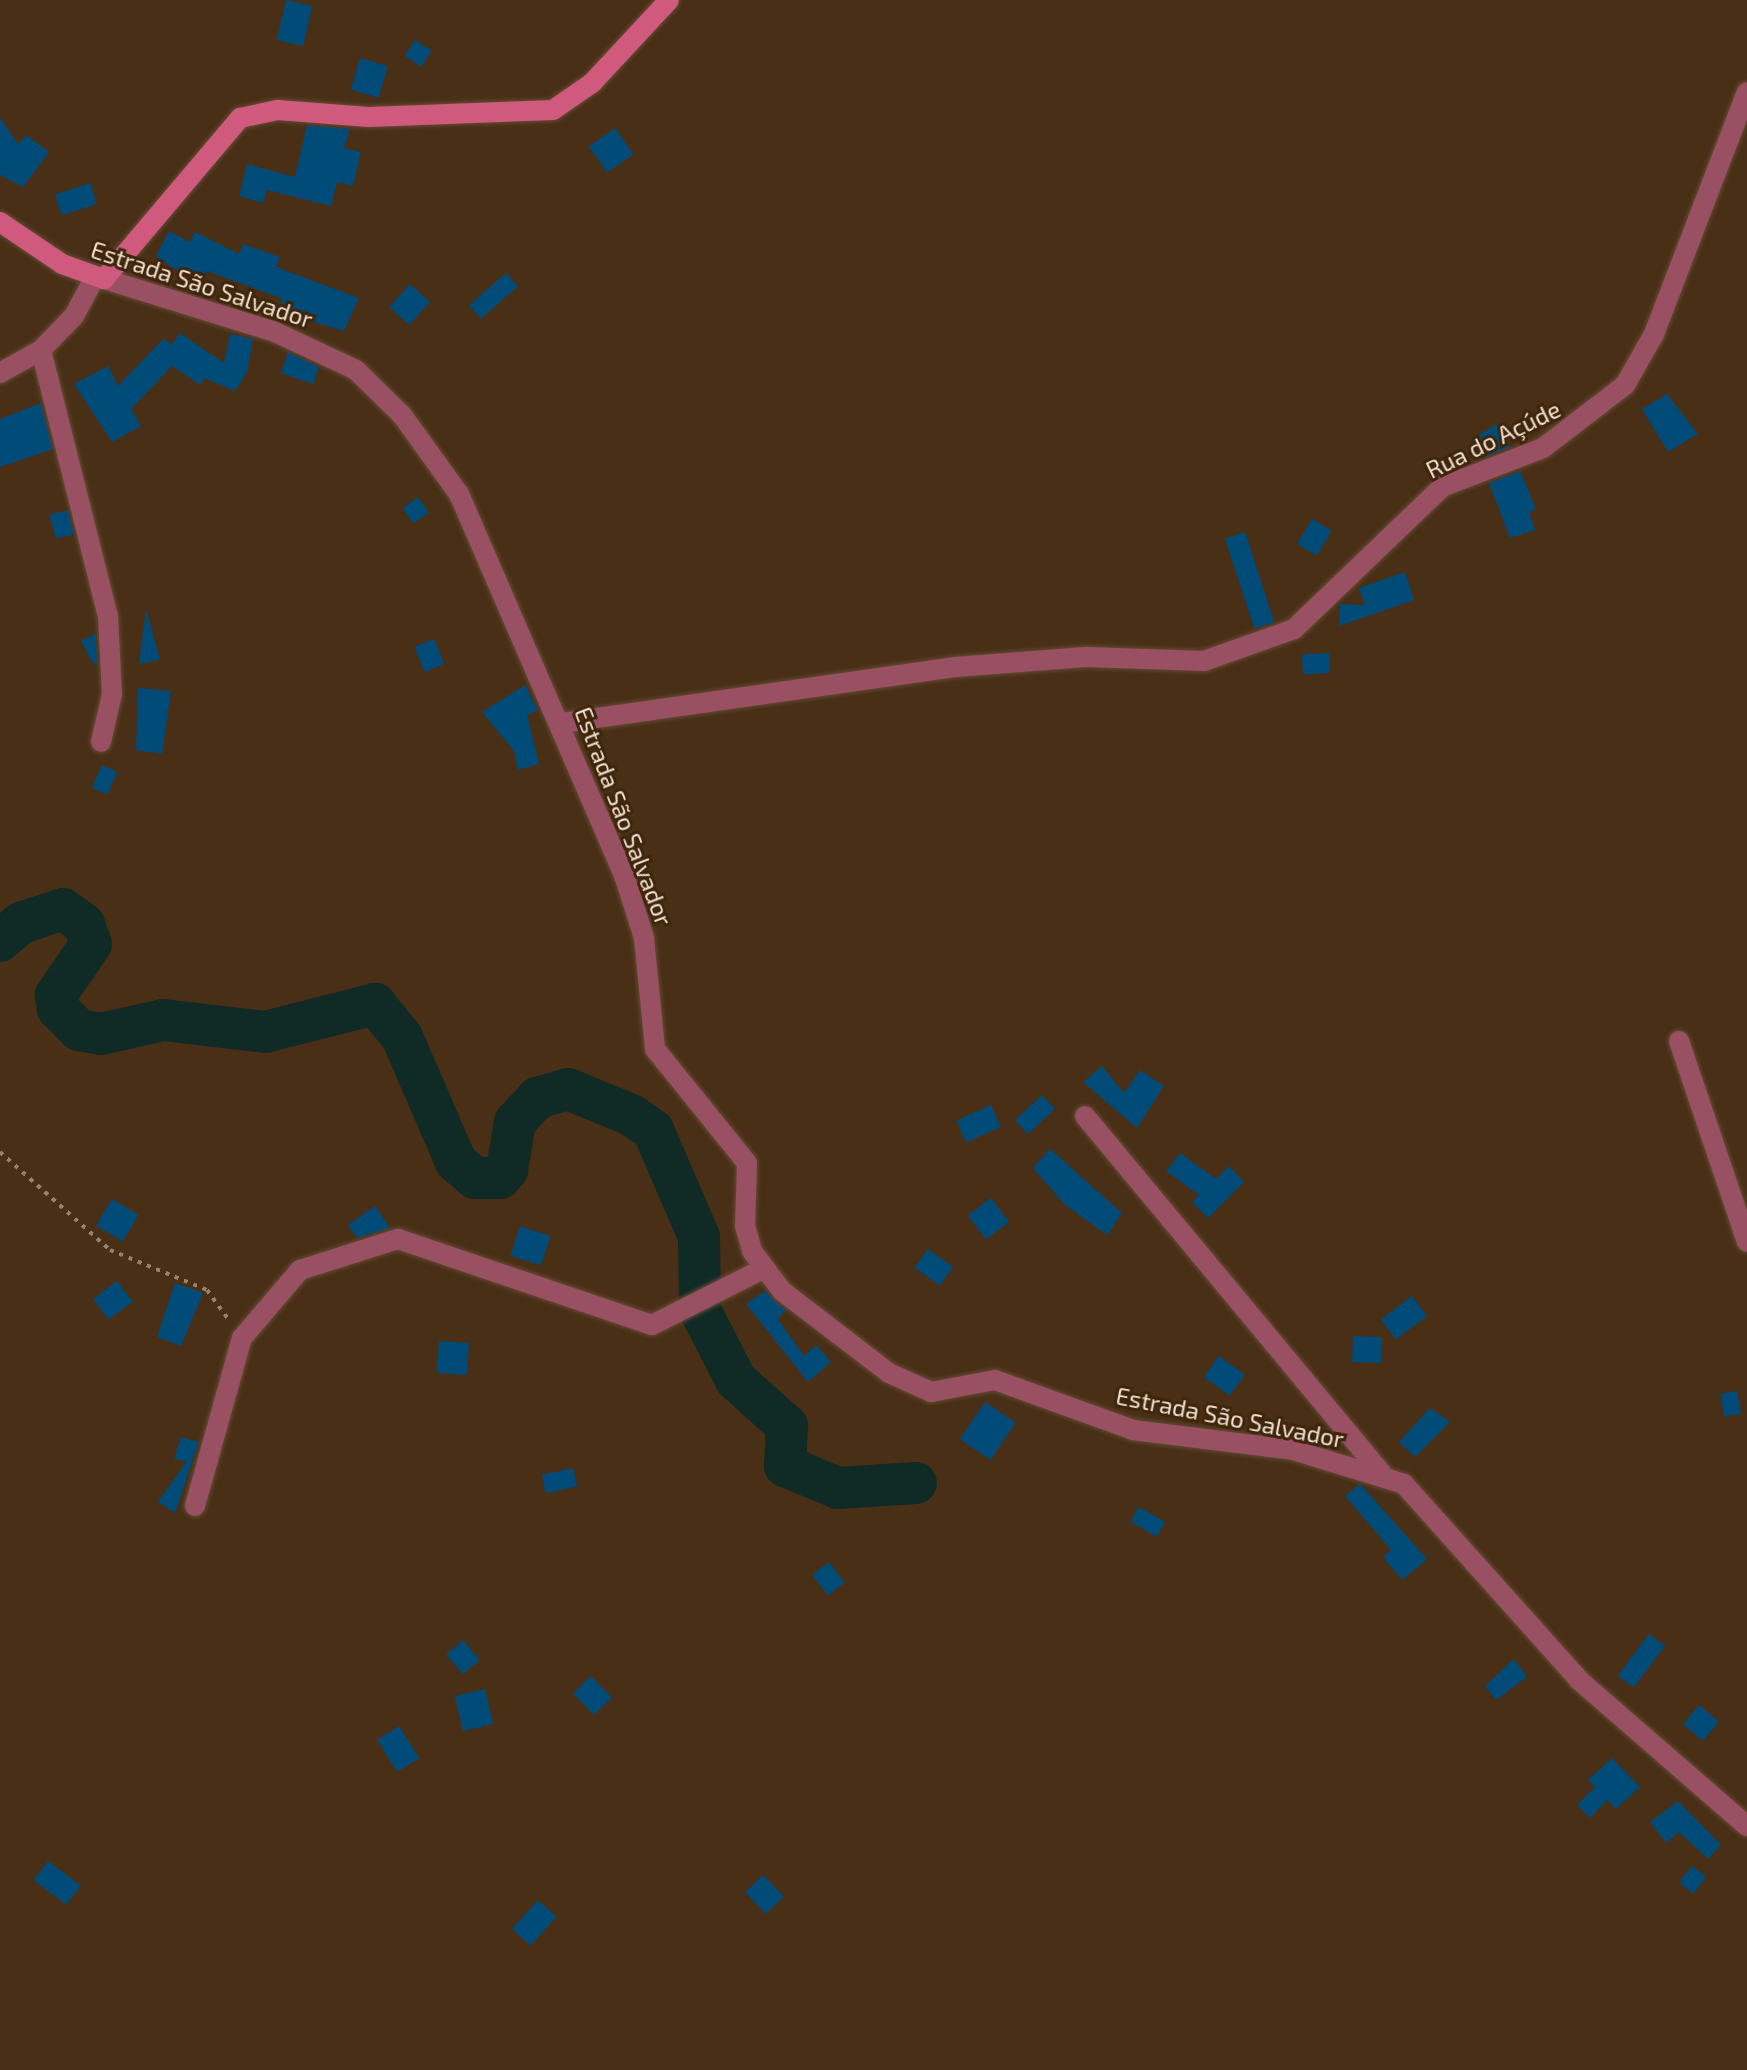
<!DOCTYPE html>
<meta charset="utf-8">
<style>
body{margin:0}
#map{position:relative;width:1747px;height:2070px;overflow:hidden;background:#492f16;font-family:"Exo 2",sans-serif}
div>[style]{position:absolute}
.river>*{height:42px;margin:-21px;padding:0 21px;transform-origin:21px;border-radius:21px;background:#102a26}
.building>*{inset:0;background:#014b78;transform-origin:0 0}
.path>*{height:4px;margin-top:-2px;transform-origin:0;background:repeating-linear-gradient(90deg,#97826d 0 4px,transparent 0 10px)}
.roads{filter:drop-shadow(0 0 2px #644b34) drop-shadow(0 0 2px #644b34)}
.street>*{height:20px;margin:-10px;padding:0 10px;transform-origin:10px;border-radius:10px;background:#9a5063}
.secondary>*{height:20px;margin:-10px;padding:0 10px;transform-origin:10px;border-radius:10px;background:#d05a7d}
span{translate:-50% -50%;white-space:nowrap;text-align:center;line-height:1.15;-webkit-text-stroke:6px #3e250b;paint-order:stroke}
.street-label{font-size:24px;color:#f1e1d2}
</style>
<div id="map">
<div class="river">
<div style="left:0;top:941px;width:28px;rotate:-41deg"></div>
<div style="left:21px;top:923px;width:44px;rotate:-18.4deg"></div>
<div style="left:63px;top:909px;width:26px;rotate:36deg"></div>
<div style="left:84px;top:924px;width:21px;rotate:71deg"></div>
<div style="left:91px;top:944px;width:62px;rotate:124.5deg"></div>
<div style="left:56px;top:995px;width:14px;rotate:82deg"></div>
<div style="left:58px;top:1009px;width:30px;rotate:45deg"></div>
<div style="left:79px;top:1030px;width:22px;rotate:10deg"></div>
<div style="left:101px;top:1034px;width:64px;rotate:-12.7deg"></div>
<div style="left:163px;top:1020px;width:103px;rotate:6.7deg"></div>
<div style="left:265px;top:1032px;width:114px;rotate:-14.3deg"></div>
<div style="left:375px;top:1004px;width:43px;rotate:50.7deg"></div>
<div style="left:402px;top:1037px;width:136px;rotate:66.6deg"></div>
<div style="left:456px;top:1162px;width:25px;rotate:40deg"></div>
<div style="left:475px;top:1178px;width:25px"></div>
<div style="left:500px;top:1178px;width:11px;rotate:-49deg"></div>
<div style="left:507px;top:1170px;width:49px;rotate:-80.5deg"></div>
<div style="left:515px;top:1122px;width:33px;rotate:-47deg"></div>
<div style="left:537px;top:1098px;width:32px;rotate:-16deg"></div>
<div style="left:568px;top:1089px;width:68px;rotate:22.4deg"></div>
<div style="left:631px;top:1115px;width:27px;rotate:34deg"></div>
<div style="left:653px;top:1130px;width:116px;rotate:66.7deg"></div>
<div style="left:699px;top:1237px;width:73px;rotate:89.2deg"></div>
<div style="left:700px;top:1310px;width:79px;rotate:62.8deg"></div>
<div style="left:736px;top:1380px;width:69px;rotate:42deg"></div>
<div style="left:787px;top:1426px;width:40px;rotate:92.9deg"></div>
<div style="left:785px;top:1466px;width:57px;rotate:22.5deg"></div>
<div style="left:838px;top:1488px;width:78px;rotate:-3.7deg"></div>
</div>
<div class="building">
<div style="left:286px;top:0;width:27px;height:41px;rotate:13deg"></div>
<div style="left:415px;top:40px;width:20px;height:19px;rotate:33deg"></div>
<div style="left:360px;top:58px;width:29px;height:33px;rotate:16deg"></div>
<div style="clip-path:polygon(0 118px,18px 144px,26px 135px,49px 152px,23px 187px,0 175px)"></div>
<div style="clip-path:polygon(307px 125px,350px 129px,344px 148px,361px 152px,353px 186px,337px 182px,331px 206px,267px 190px,263px 203px,239px 196px,247px 164px,295px 177px)"></div>
<div style="left:615px;top:128px;width:32px;height:32px;rotate:55deg"></div>
<div style="left:90px;top:183px;width:22px;height:37px;rotate:72deg"></div>
<div style="clip-path:polygon(169px 231px,190px 242px,195px 232px,239px 254px,243px 244px,280px 257px,276px 267px,359px 298px,344px 331px,301px 318px,279px 306px,283px 299px,207px 271px,203px 281px,179px 272px,156px 256px)"></div>
<div style="left:506px;top:273px;width:18px;height:49px;rotate:49deg"></div>
<div style="left:410px;top:284px;width:27px;height:31px;rotate:42deg"></div>
<div style="clip-path:polygon(180px 333px,224px 363px,230px 334px,253px 339px,247px 372px,235px 391px,204px 378px,200px 385px,172px 366px,131px 409px,141px 426px,112px 442px,74px 384px,108px 366px,118px 386px,163px 339px,172px 344px)"></div>
<div style="clip-path:polygon(288px 352px,319px 367px,313px 384px,281px 373px)"></div>
<div style="clip-path:polygon(1667px 394px,1698px 434px,1668px 452px,1642px 409px)"></div>
<div style="clip-path:polygon(41px 403px,53px 449px,0 467px,0 419px)"></div>
<div style="clip-path:polygon(1497px 424px,1510px 447px,1480px 459px,1472px 439px)"></div>
<div style="clip-path:polygon(1520px 471px,1536px 509px,1529px 512px,1535px 530px,1510px 538px,1489px 483px)"></div>
<div style="left:418px;top:497px;width:19px;height:19px;rotate:55deg"></div>
<div style="left:68px;top:510px;width:25px;height:19px;rotate:76deg"></div>
<div style="left:1312px;top:519px;width:23px;height:29px;rotate:31deg"></div>
<div style="left:1245px;top:532px;width:95px;height:21px;rotate:72deg"></div>
<div style="clip-path:polygon(1405px 572px,1414px 600px,1339px 626px,1340px 604px,1365px 605px,1359px 588px)"></div>
<div style="clip-path:polygon(146px 609px,160px 660px,139px 664px)"></div>
<div style="clip-path:polygon(96px 633px,97px 662px,93px 664px,81px 641px)"></div>
<div style="left:434px;top:639px;width:27px;height:21px;rotate:68deg"></div>
<div style="left:1329px;top:653px;width:20px;height:27px;rotate:87deg"></div>
<div style="clip-path:polygon(525px 685px,538px 710px,527px 715px,539px 764px,518px 770px,514px 751px,482px 712px)"></div>
<div style="clip-path:polygon(138px 688px,171px 691px,162px 754px,136px 750px)"></div>
<div style="left:102px;top:765px;width:17px;height:25px;rotate:24deg"></div>
<div style="clip-path:polygon(1102px 1066px,1124px 1093px,1140px 1070px,1164px 1086px,1137px 1128px,1083px 1082px)"></div>
<div style="left:1042px;top:1095px;width:19px;height:37px;rotate:47deg"></div>
<div style="left:991px;top:1105px;width:24px;height:38px;rotate:66deg"></div>
<div style="clip-path:polygon(1050px 1149px,1122px 1213px,1107px 1235px,1064px 1204px,1033px 1168px)"></div>
<div style="clip-path:polygon(1180px 1153px,1216px 1179px,1229px 1166px,1244px 1182px,1208px 1218px,1192px 1202px,1199px 1195px,1166px 1171px)"></div>
<div style="left:991px;top:1198px;width:30px;height:29px;rotate:53deg"></div>
<div style="left:112px;top:1199px;width:31px;height:31px;rotate:31deg"></div>
<div style="clip-path:polygon(375px 1206px,390px 1228px,357px 1238px,348px 1225px)"></div>
<div style="left:520px;top:1226px;width:32px;height:31px;rotate:18deg"></div>
<div style="left:928px;top:1249px;width:31px;height:23px;rotate:36deg"></div>
<div style="left:117px;top:1281px;width:26px;height:30px;rotate:53deg"></div>
<div style="clip-path:polygon(175px 1283px,203px 1293px,181px 1346px,157px 1337px)"></div>
<div style="clip-path:polygon(765px 1291px,786px 1311px,777px 1318px,804px 1356px,816px 1345px,831px 1362px,808px 1382px,746px 1304px)"></div>
<div style="left:1412px;top:1296px;width:25px;height:39px;rotate:53deg"></div>
<div style="left:1353px;top:1336px;width:29px;height:26px;rotate:2deg"></div>
<div style="left:439px;top:1341px;width:30px;height:32px;rotate:4deg"></div>
<div style="left:1219px;top:1356px;width:32px;height:26px;rotate:36deg"></div>
<div style="left:1737px;top:1391px;width:23px;height:17px;rotate:80deg"></div>
<div style="left:985px;top:1402px;width:37px;height:45px;rotate:34deg"></div>
<div style="clip-path:polygon(1430px 1408px,1450px 1422px,1415px 1457px,1399px 1442px)"></div>
<div style="clip-path:polygon(181px 1437px,199px 1442px,175px 1513px,158px 1502px,186px 1462px,174px 1458px)"></div>
<div style="left:573px;top:1468px;width:19px;height:32px;rotate:78deg"></div>
<div style="clip-path:polygon(1360px 1484px,1427px 1559px,1402px 1580px,1383px 1557px,1391px 1550px,1345px 1496px)"></div>
<div style="left:1139px;top:1507px;width:30px;height:17px;rotate:30deg"></div>
<div style="left:829px;top:1562px;width:26px;height:21px;rotate:53deg"></div>
<div style="left:1649px;top:1634px;width:20px;height:52px;rotate:37deg"></div>
<div style="left:463px;top:1640px;width:26px;height:22px;rotate:50deg"></div>
<div style="clip-path:polygon(1514px 1659px,1527px 1677px,1496px 1700px,1485px 1686px)"></div>
<div style="left:591px;top:1676px;width:30px;height:25px;rotate:46deg"></div>
<div style="left:485px;top:1689px;width:36px;height:31px;rotate:77deg"></div>
<div style="left:1699px;top:1705px;width:26px;height:25px;rotate:40deg"></div>
<div style="left:399px;top:1726px;width:38px;height:26px;rotate:58deg"></div>
<div style="clip-path:polygon(1612px 1758px,1640px 1787px,1616px 1809px,1607px 1800px,1590px 1818px,1577px 1805px,1595px 1787px,1588px 1780px)"></div>
<div style="clip-path:polygon(1678px 1801px,1721px 1845px,1708px 1859px,1679px 1832px,1666px 1843px,1650px 1822px)"></div>
<div style="left:48px;top:1861px;width:41px;height:24px;rotate:37deg"></div>
<div style="left:1692px;top:1866px;width:18px;height:21px;rotate:38deg"></div>
<div style="left:763px;top:1875px;width:30px;height:25px;rotate:46deg"></div>
<div style="left:538px;top:1900px;width:25px;height:39px;rotate:42deg"></div>
</div>
<div class="path">
<div style="left:0;top:1152px;width:147px;rotate:41.7deg"></div>
<div style="left:110px;top:1250px;width:105px;rotate:22.4deg"></div>
<div style="left:207px;top:1290px;width:37px;rotate:54deg"></div>
</div>
<div class="roads">
<div class="street">
<div style="left:104px;top:279px;width:179px;rotate:17.2deg"></div>
<div style="left:275px;top:332px;width:89px;rotate:25.1deg"></div>
<div style="left:356px;top:370px;width:64px;rotate:44.4deg"></div>
<div style="left:402px;top:415px;width:97px;rotate:54.2deg"></div>
<div style="left:459px;top:494px;width:418px;rotate:66.6deg"></div>
<div style="left:625px;top:878px;width:63px;rotate:72.4deg"></div>
<div style="left:644px;top:938px;width:112px;rotate:84.3deg"></div>
<div style="left:655px;top:1049px;width:146px;rotate:51.1deg"></div>
<div style="left:747px;top:1163px;width:63px;rotate:91.8deg"></div>
<div style="left:745px;top:1226px;width:26px;rotate:74deg"></div>
<div style="left:752px;top:1251px;width:50px;rotate:53.1deg"></div>
<div style="left:782px;top:1291px;width:135px;rotate:37.5deg"></div>
<div style="left:889px;top:1373px;width:46px;rotate:24.3deg"></div>
<div style="left:931px;top:1392px;width:65px;rotate:-10.6deg"></div>
<div style="left:995px;top:1380px;width:147px;rotate:19.9deg"></div>
<div style="left:1133px;top:1430px;width:161px;rotate:7.1deg"></div>
<div style="left:1293px;top:1450px;width:116px;rotate:17deg"></div>
<div style="left:1404px;top:1484px;width:263px;rotate:48.2deg"></div>
<div style="left:1579px;top:1680px;width:223px;rotate:41deg"></div>
<div style="left:41px;top:350px;width:274px;rotate:75.9deg"></div>
<div style="left:108px;top:616px;width:78px;rotate:87.1deg"></div>
<div style="left:112px;top:694px;width:49px;rotate:102.9deg"></div>
<div style="left:0;top:373px;width:47px;rotate:-29.3deg"></div>
<div style="left:41px;top:350px;width:47px;rotate:-45.9deg"></div>
<div style="left:74px;top:316px;width:44px;rotate:-61.7deg"></div>
<div style="left:562px;top:723px;width:397px;rotate:-8.1deg"></div>
<div style="left:955px;top:667px;width:131px;rotate:-4.4deg"></div>
<div style="left:1086px;top:657px;width:118px;rotate:1.9deg"></div>
<div style="left:1204px;top:661px;width:96px;rotate:-19.6deg"></div>
<div style="left:1294px;top:629px;width:205px;rotate:-43.8deg"></div>
<div style="left:1442px;top:487px;width:108px;rotate:-21.1deg"></div>
<div style="left:1543px;top:448px;width:103px;rotate:-37.5deg"></div>
<div style="left:1625px;top:385px;width:59px;rotate:-60.4deg"></div>
<div style="left:1654px;top:334px;width:259px;rotate:-69deg"></div>
<div style="left:1679px;top:1041px;width:212px;rotate:71.3deg"></div>
<div style="left:1085px;top:1116px;width:464px;rotate:50.3deg"></div>
<div style="left:195px;top:1506px;width:174px;rotate:-74.4deg"></div>
<div style="left:242px;top:1338px;width:89px;rotate:-49.5deg"></div>
<div style="left:300px;top:1270px;width:103px;rotate:-17.6deg"></div>
<div style="left:398px;top:1239px;width:268px;rotate:18.7deg"></div>
<div style="left:652px;top:1325px;width:124px;rotate:-26.8deg"></div>
</div>
<div class="secondary">
<div style="left:0;top:222px;width:75px;rotate:34.1deg"></div>
<div style="left:62px;top:264px;width:45px;rotate:19.7deg"></div>
<div style="left:104px;top:279px;width:211px;rotate:-49.8deg"></div>
<div style="left:240px;top:118px;width:39px;rotate:-12deg"></div>
<div style="left:278px;top:110px;width:91px;rotate:4.4deg"></div>
<div style="left:369px;top:117px;width:184px;rotate:-2.2deg"></div>
<div style="left:553px;top:110px;width:47px;rotate:-34.7deg"></div>
<div style="left:592px;top:83px;width:113px;rotate:-47.1deg"></div>
</div>
</div>
<div class="street-label">
<span style="left:202px;top:284px;rotate:18deg">Estrada São Salvador</span>
<span style="left:1493px;top:439px;rotate:-26deg">Rua do Açúde</span>
<span style="left:624px;top:816px;rotate:69deg">Estrada São Salvador</span>
<span style="left:1230px;top:1417px;rotate:11deg">Estrada São Salvador</span>
</div>
</div>
